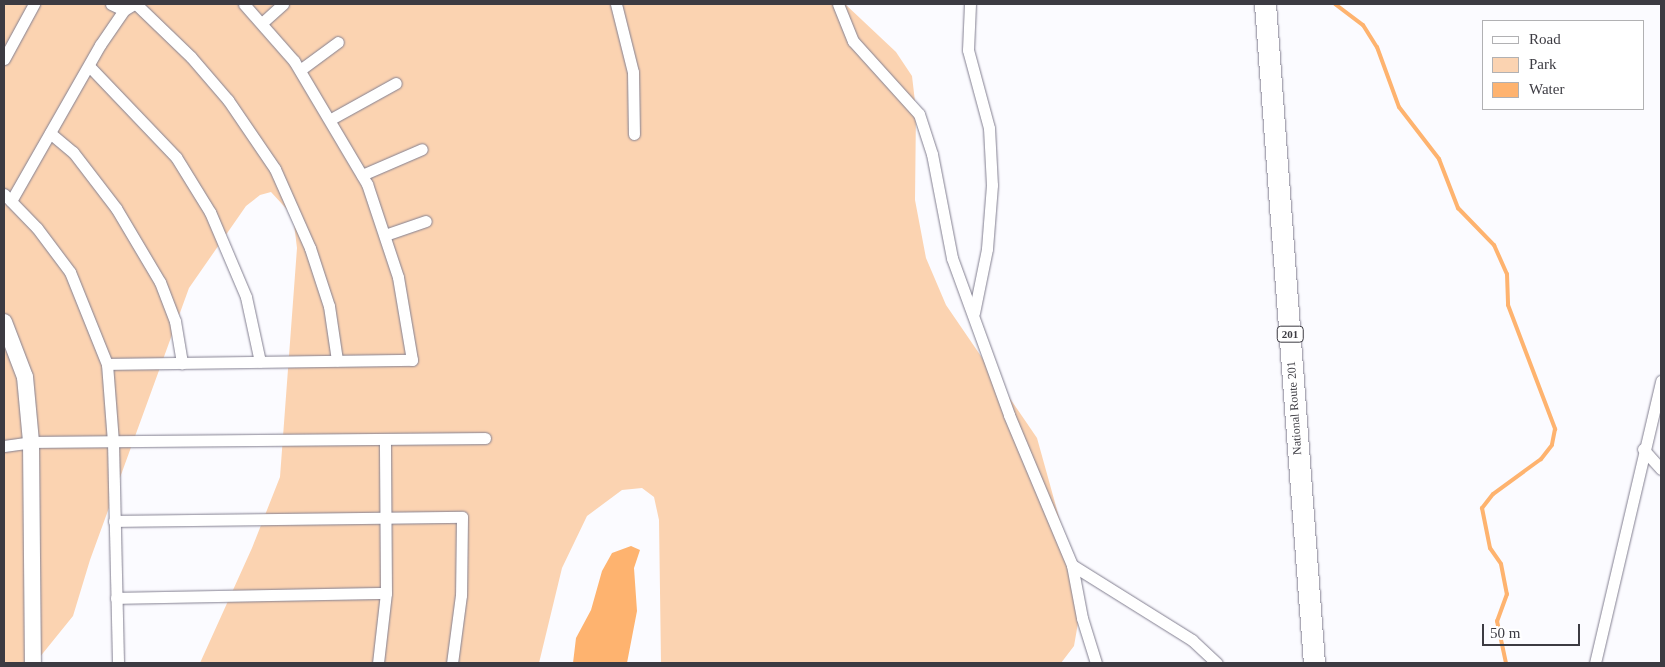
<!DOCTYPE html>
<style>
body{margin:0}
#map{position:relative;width:1665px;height:667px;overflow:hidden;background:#fbfbff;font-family:Georgia,serif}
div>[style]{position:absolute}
.green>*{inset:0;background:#fbd3b1}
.water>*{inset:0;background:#feb36f}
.stream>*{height:4px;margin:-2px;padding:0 2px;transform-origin:2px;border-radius:2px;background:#feb36f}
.roads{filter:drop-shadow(0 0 1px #827f90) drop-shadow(0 0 1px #827f90)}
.street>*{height:11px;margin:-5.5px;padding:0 5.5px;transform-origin:5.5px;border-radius:5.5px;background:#fff}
.secondary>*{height:16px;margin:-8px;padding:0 8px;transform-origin:8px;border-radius:8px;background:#fff}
.highway>*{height:21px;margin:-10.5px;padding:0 10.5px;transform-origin:10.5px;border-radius:10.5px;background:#fff}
span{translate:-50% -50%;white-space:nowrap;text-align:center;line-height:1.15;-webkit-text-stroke:4px #fff;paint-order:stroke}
.shield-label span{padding:1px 4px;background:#fff;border:1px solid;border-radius:4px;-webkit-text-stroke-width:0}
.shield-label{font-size:11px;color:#3c3b42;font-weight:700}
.street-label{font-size:12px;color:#3c3b42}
.frame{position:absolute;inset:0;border:5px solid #3c3b42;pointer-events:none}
.legend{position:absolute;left:1482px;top:20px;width:162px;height:90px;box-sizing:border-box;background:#fff;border:1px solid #b1b1b3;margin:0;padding:6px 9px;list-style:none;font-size:15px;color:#3c3b42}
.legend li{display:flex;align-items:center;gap:10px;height:25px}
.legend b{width:25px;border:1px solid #b1b1b3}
.scale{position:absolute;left:1482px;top:624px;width:98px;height:22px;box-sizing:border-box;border:2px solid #3c3b42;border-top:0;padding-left:6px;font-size:15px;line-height:18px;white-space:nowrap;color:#3c3b42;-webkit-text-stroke:4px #fff;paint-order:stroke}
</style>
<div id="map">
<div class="green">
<div style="clip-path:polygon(4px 4px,845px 4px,896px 52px,912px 76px,916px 110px,915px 200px,926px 258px,946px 305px,1037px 438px,1074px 571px,1078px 623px,1074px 646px,1061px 663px,661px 663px,659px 520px,654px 497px,642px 488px,622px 490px,587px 516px,562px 568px,539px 663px,200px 663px,252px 548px,280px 477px,297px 248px,293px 216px,271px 192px,260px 195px,246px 206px,189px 288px,90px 560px,73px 616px,35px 663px,4px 663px)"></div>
</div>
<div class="water">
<div style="clip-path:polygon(631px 546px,640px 550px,634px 568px,637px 611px,627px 663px,573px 663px,576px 638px,591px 610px,602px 571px,612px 553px)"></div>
</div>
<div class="stream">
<div style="left:1335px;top:4px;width:35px;rotate:37deg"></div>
<div style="left:1363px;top:25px;width:26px;rotate:58deg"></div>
<div style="left:1377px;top:47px;width:64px;rotate:69.9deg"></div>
<div style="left:1399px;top:107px;width:66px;rotate:52.4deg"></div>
<div style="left:1439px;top:159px;width:53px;rotate:68.8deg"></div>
<div style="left:1458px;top:208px;width:52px;rotate:45.8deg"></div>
<div style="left:1494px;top:245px;width:32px;rotate:66deg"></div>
<div style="left:1507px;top:274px;width:31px;rotate:88deg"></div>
<div style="left:1508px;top:305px;width:133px;rotate:69.2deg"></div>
<div style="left:1555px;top:429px;width:16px;rotate:101deg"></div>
<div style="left:1552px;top:445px;width:18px;rotate:128deg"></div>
<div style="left:1541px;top:459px;width:59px;rotate:143.9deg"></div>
<div style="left:1493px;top:494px;width:18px;rotate:128deg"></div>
<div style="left:1482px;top:508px;width:41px;rotate:78.7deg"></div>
<div style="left:1490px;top:548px;width:19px;rotate:55deg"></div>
<div style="left:1501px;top:564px;width:31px;rotate:79deg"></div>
<div style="left:1507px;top:594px;width:29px;rotate:110deg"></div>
<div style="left:1497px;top:621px;width:43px;rotate:77.9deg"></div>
</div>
<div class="roads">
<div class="street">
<div style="left:111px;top:4px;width:14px;rotate:25deg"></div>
<div style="left:136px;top:4px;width:76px;rotate:43.9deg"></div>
<div style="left:191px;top:57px;width:57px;rotate:49.3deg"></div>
<div style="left:228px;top:100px;width:83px;rotate:55.7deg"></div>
<div style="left:275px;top:169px;width:86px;rotate:66.1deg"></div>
<div style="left:310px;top:248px;width:61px;rotate:71.9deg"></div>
<div style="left:329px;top:306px;width:55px;rotate:81.6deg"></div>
<div style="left:616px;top:4px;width:70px;rotate:76deg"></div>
<div style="left:633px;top:72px;width:62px;rotate:89.1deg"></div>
<div style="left:838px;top:4px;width:40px;rotate:68deg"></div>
<div style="left:853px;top:41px;width:98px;rotate:47.9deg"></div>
<div style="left:919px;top:114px;width:42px;rotate:72deg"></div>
<div style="left:932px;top:154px;width:106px;rotate:79.1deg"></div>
<div style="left:952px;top:258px;width:167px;rotate:70deg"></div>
<div style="left:1009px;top:415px;width:163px;rotate:67.2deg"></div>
<div style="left:1072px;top:565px;width:54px;rotate:79.3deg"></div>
<div style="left:1082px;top:618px;width:47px;rotate:72.7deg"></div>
<div style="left:970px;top:4px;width:46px;rotate:92.5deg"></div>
<div style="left:968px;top:50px;width:81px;rotate:74.9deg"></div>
<div style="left:989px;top:128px;width:57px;rotate:87deg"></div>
<div style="left:992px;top:185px;width:64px;rotate:94.5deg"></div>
<div style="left:987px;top:249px;width:65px;rotate:101.5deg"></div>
<div style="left:263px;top:22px;width:27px;rotate:-42deg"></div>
<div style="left:4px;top:59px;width:63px;rotate:-61.4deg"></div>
<div style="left:89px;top:66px;width:126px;rotate:46.3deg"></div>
<div style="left:176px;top:157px;width:65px;rotate:58.3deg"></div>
<div style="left:210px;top:212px;width:92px;rotate:67deg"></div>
<div style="left:246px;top:297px;width:66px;rotate:77.8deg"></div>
<div style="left:300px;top:70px;width:47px;rotate:-36.4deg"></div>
<div style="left:331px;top:119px;width:74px;rotate:-29deg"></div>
<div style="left:50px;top:133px;width:30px;rotate:40deg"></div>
<div style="left:73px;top:152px;width:71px;rotate:52.5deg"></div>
<div style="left:116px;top:208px;width:86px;rotate:59.3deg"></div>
<div style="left:160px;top:282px;width:42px;rotate:69deg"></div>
<div style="left:175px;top:321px;width:43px;rotate:80.5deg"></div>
<div style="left:362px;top:175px;width:65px;rotate:-23.4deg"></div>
<div style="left:4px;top:194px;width:47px;rotate:45.9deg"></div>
<div style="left:37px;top:228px;width:55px;rotate:53.1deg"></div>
<div style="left:70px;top:272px;width:99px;rotate:68.1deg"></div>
<div style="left:107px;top:364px;width:78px;rotate:85.6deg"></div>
<div style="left:113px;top:442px;width:221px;rotate:88.7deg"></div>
<div style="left:11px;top:201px;width:180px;rotate:-60.3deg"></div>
<div style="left:100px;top:45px;width:42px;rotate:-55.6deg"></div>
<div style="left:124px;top:10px;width:12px;rotate:-31deg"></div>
<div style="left:385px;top:235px;width:43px;rotate:-18.9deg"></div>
<div style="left:107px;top:364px;width:305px;rotate:-0.8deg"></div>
<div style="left:412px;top:360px;width:84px;rotate:-99.6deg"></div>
<div style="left:398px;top:277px;width:98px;rotate:-108.4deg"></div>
<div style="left:367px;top:184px;width:143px;rotate:-120.7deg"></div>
<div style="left:294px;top:61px;width:76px;rotate:-131.3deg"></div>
<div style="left:4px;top:446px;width:27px;rotate:-8deg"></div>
<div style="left:31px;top:442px;width:454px;rotate:-0.5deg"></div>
<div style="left:1643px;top:449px;width:27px;rotate:48deg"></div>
<div style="left:114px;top:521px;width:348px;rotate:-0.7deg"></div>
<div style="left:462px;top:517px;width:78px;rotate:90.7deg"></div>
<div style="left:461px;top:595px;width:69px;rotate:97.5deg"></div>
<div style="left:1072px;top:565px;width:142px;rotate:32deg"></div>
<div style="left:1192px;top:640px;width:34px;rotate:43deg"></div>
<div style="left:116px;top:598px;width:270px;rotate:-1.1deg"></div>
<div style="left:378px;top:663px;width:70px;rotate:-83.5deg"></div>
<div style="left:386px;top:593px;width:154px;rotate:-90.4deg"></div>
<div style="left:1595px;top:663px;width:290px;rotate:-76.8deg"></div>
</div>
<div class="secondary">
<div style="left:4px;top:322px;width:59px;rotate:69.1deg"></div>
<div style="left:25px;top:377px;width:65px;rotate:84.7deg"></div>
<div style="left:31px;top:442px;width:221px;rotate:89.5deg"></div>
</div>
<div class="highway">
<div style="left:1265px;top:4px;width:661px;rotate:85.75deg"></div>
</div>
</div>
<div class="shield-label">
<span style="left:1290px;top:334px">201</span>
</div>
<div class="street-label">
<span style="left:1295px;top:408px;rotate:-94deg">National Route 201</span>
</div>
<div class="frame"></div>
<ul class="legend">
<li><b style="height:6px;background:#fff"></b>Road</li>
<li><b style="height:14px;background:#fbd3b1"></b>Park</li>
<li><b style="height:14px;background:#feb36f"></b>Water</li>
</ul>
<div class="scale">50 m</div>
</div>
